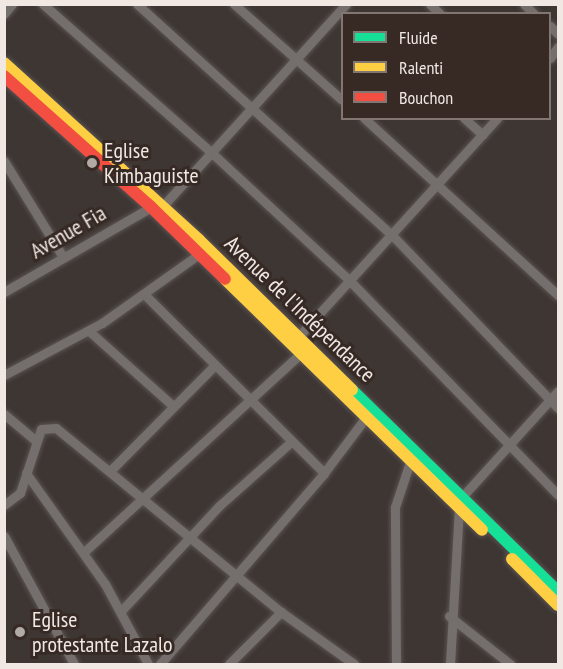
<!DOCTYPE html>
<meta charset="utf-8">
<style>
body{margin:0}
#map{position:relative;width:563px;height:669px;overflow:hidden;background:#3e3633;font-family:"PT Sans Narrow",sans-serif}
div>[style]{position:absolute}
.roads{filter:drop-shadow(0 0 2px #5a5351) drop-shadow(0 0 2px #5a5351)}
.street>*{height:9px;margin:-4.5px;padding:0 4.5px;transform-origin:4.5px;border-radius:4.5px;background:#746f6c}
.fast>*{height:12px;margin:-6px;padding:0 6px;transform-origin:6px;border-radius:6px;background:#16e098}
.slow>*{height:12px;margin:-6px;padding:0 6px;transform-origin:6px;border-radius:6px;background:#ffcf43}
.jam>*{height:12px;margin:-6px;padding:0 6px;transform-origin:6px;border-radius:6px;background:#f24e42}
.dots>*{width:16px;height:16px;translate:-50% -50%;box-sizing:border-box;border:3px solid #372a25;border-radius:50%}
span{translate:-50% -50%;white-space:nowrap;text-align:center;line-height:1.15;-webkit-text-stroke:6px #372a25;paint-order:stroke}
.poi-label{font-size:22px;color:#f1e8e4}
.left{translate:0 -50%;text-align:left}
.street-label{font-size:22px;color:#f1e8e4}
.frame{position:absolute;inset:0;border:6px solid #f1e8e4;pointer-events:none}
.legend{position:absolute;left:341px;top:12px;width:210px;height:108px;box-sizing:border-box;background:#372a25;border:2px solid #817671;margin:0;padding:8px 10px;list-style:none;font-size:18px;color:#f1e8e4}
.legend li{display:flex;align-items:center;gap:12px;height:30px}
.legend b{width:30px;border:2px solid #817671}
</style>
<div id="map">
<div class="roads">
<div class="street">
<div style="left:43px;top:4px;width:227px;rotate:41.4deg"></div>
<div style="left:213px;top:154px;width:187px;rotate:42.8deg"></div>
<div style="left:350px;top:281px;width:298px;rotate:45.8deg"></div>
<div style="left:137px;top:4px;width:343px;rotate:42.2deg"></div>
<div style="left:391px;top:234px;width:241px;rotate:46.2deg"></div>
<div style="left:234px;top:4px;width:144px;rotate:41.6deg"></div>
<div style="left:430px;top:4px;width:14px;rotate:45deg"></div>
<div style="left:524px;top:4px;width:14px;rotate:45deg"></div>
<div style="left:4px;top:14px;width:13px;rotate:-51deg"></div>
<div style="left:550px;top:26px;width:11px;rotate:45deg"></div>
<div style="left:550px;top:58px;width:14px;rotate:-54deg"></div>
<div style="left:364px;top:118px;width:263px;rotate:42.4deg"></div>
<div style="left:464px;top:118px;width:25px;rotate:42deg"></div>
<div style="left:4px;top:161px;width:113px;rotate:58.4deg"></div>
<div style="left:162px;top:207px;width:274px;rotate:-47.8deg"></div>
<div style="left:4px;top:292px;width:170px;rotate:-30deg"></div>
<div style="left:144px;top:294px;width:254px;rotate:44.8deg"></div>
<div style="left:89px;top:331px;width:111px;rotate:41.7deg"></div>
<div style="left:298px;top:337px;width:296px;rotate:-47.7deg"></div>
<div style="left:4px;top:375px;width:111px;rotate:-28deg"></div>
<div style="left:102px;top:323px;width:119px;rotate:-35.4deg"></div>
<div style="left:4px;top:414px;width:40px;rotate:40deg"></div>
<div style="left:111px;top:470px;width:146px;rotate:-45.3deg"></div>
<div style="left:26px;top:473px;width:136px;rotate:54.6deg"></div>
<div style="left:105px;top:584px;width:91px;rotate:61.7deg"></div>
<div style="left:461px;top:498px;width:144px;rotate:-47.8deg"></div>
<div style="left:4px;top:505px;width:20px;rotate:-37deg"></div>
<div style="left:20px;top:493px;width:67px;rotate:-71.8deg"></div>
<div style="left:41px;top:429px;width:15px;rotate:-4deg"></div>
<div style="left:56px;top:428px;width:291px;rotate:39.3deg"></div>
<div style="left:281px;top:612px;width:90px;rotate:35.5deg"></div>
<div style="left:4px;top:536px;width:146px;rotate:61.3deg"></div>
<div style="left:84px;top:552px;width:294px;rotate:-42.5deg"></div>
<div style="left:121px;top:611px;width:145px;rotate:-47deg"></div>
<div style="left:220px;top:505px;width:95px;rotate:-41.6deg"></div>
<div style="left:449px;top:616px;width:78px;rotate:38.2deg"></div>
<div style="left:160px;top:664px;width:252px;rotate:-49.3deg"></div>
<div style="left:324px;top:473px;width:70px;rotate:-53.1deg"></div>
<div style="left:229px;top:664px;width:74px;rotate:-45deg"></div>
<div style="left:396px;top:664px;width:157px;rotate:-90.4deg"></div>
<div style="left:395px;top:507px;width:47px;rotate:-71.6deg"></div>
<div style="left:450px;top:664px;width:156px;rotate:-86.7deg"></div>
</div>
<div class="fast">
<div style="left:352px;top:390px;width:289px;rotate:44.4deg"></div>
</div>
<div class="slow">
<div style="left:4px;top:63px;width:263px;rotate:42.2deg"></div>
<div style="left:199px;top:240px;width:214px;rotate:44.4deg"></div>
<div style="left:225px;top:279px;width:359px;rotate:44.3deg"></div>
<div style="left:512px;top:559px;width:65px;rotate:45deg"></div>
</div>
<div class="jam">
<div style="left:4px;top:76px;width:197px;rotate:41.7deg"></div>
<div style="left:151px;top:207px;width:103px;rotate:44.2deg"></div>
</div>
</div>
<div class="dots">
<div style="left:92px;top:163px;background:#b2aaa6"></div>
<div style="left:20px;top:632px;background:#b2aaa6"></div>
</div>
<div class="poi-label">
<span class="left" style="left:104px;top:163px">Eglise<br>Kimbaguiste</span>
<span class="left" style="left:32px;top:632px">Eglise<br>protestante Lazalo</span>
</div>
<div class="street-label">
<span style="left:68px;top:232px;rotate:-30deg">Avenue Fia</span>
<span style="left:300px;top:309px;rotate:44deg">Avenue de l'Indépendance</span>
</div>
<div class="frame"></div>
<ul class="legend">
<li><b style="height:8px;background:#16e098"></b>Fluide</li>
<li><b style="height:8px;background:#ffcf43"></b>Ralenti</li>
<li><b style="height:8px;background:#f24e42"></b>Bouchon</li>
</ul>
</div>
